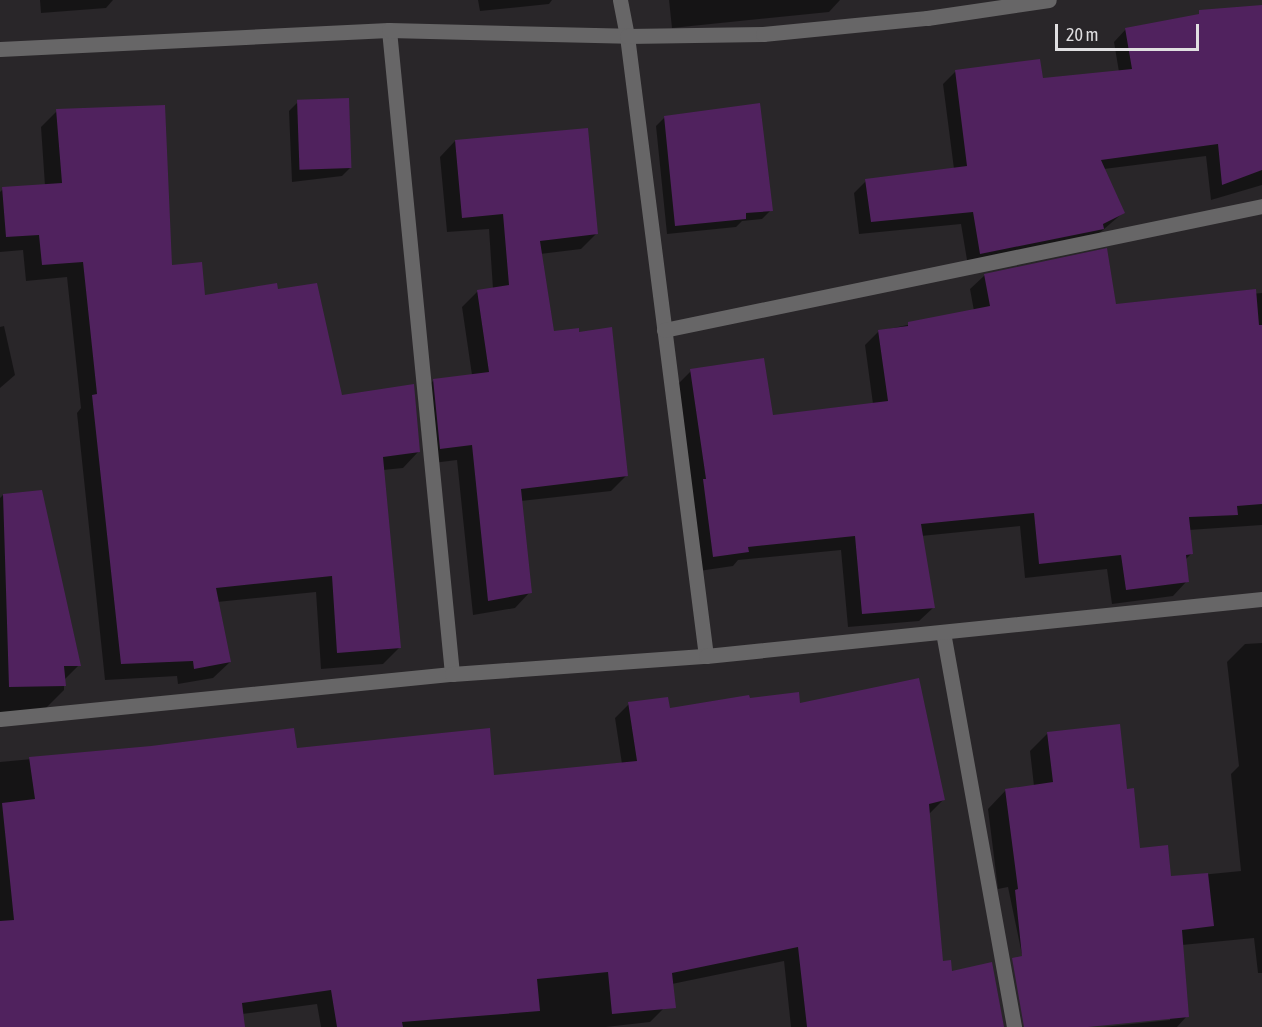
<!DOCTYPE html>
<style>
body{margin:0}
#map{position:relative;width:1262px;height:1027px;overflow:hidden;background:#292629;font-family:"Asap Condensed",sans-serif}
div>[style]{position:absolute}
.shadow>*{inset:0;background:#0007}
.building>*{inset:0;background:#50225e;transform-origin:0 0}
.street>*{height:15px;margin:-7.5px;padding:0 7.5px;transform-origin:7.5px;border-radius:7.5px;background:#676667}
span{translate:-50% -50%;white-space:nowrap;text-align:center;line-height:1.15;-webkit-text-stroke:4.5px #292629;paint-order:stroke}
.scale{position:absolute;left:1055px;top:24px;width:144px;height:27px;box-sizing:border-box;border:3px solid #e0dfe1;border-top:0;padding-left:8px;font-size:18px;line-height:21px;white-space:nowrap;color:#e0dfe1;-webkit-text-stroke:4px #292629;paint-order:stroke}
</style>
<div id="map">
<div class="shadow">
<div style="clip-path:polygon(40px 0,113px 0,106px 8px,41px 13px)"></div>
<div style="clip-path:polygon(478px 0,552px 0,549px 4px,480px 11px)"></div>
<div style="clip-path:polygon(669px 0,840px 0,829px 12px,672px 28px)"></div>
<div style="clip-path:polygon(1126px 29px,1262px 59px,1262px 185px,1211px 200px,1206px 156px,1104px 169px,1124px 212px,1090px 241px,968px 266px,961px 224px,859px 234px,854px 193px,866px 181px,954px 169px,943px 84px,955px 72px,1042px 80px,1119px 72px,1114px 42px)"></div>
<div style="clip-path:polygon(298px 102px,350px 168px,342px 176px,292px 182px,289px 111px)"></div>
<div style="clip-path:polygon(57px 111px,171px 267px,204px 296px,277px 291px,341px 397px,419px 451px,403px 468px,383px 470px,400px 647px,383px 664px,321px 669px,316px 592px,217px 602px,230px 662px,213px 678px,178px 684px,177px 676px,105px 680px,77px 413px,81px 408px,67px 277px,26px 281px,23px 250px,0 252px,0 192px,3px 189px,45px 186px,41px 127px)"></div>
<div style="clip-path:polygon(665px 117px,771px 210px,762px 219px,742px 221px,736px 227px,667px 234px,656px 126px)"></div>
<div style="clip-path:polygon(455px 141px,597px 233px,581px 249px,540px 254px,553px 333px,627px 475px,611px 491px,521px 501px,530px 592px,515px 608px,473px 615px,457px 460px,425px 464px,418px 396px,434px 380px,472px 375px,462px 307px,477px 292px,493px 289px,489px 229px,447px 232px,440px 157px)"></div>
<div style="clip-path:polygon(985px 275px,1115px 306px,1262px 293px,1262px 525px,1189px 530px,1191px 554px,1185px 560px,1187px 581px,1173px 596px,1112px 604px,1107px 569px,1025px 578px,1020px 526px,921px 536px,934px 607px,919px 621px,848px 627px,841px 550px,738px 560px,733px 566px,699px 571px,677px 385px,691px 371px,771px 416px,873px 404px,865px 345px,879px 331px,974px 311px,970px 289px)"></div>
<div style="clip-path:polygon(4px 326px,15px 375px,0 388px,0 327px)"></div>
<div style="clip-path:polygon(3px 495px,79px 665px,64px 680px,64px 690px,40px 714px,0 721px,0 498px)"></div>
<div style="clip-path:polygon(1262px 643px,1262px 973px,1258px 973px,1254px 938px,1182px 945px,1187px 1016px,1177px 1027px,1103px 1027px,1170px 1020px,1170px 1017px,1073px 1027px,1037px 1027px,1008px 887px,998px 889px,988px 809px,1006px 790px,1034px 786px,1030px 751px,1048px 733px,1126px 791px,1139px 849px,1170px 878px,1241px 871px,1231px 774px,1239px 766px,1227px 662px,1245px 644px)"></div>
<div style="clip-path:polygon(748px 699px,799px 704px,943px 800px,928px 815px,942px 963px,989px 1027px,791px 1027px,784px 961px,667px 985px,664px 1008px,650px 1022px,606px 1027px,321px 1027px,317px 1004px,242px 1014px,243px 1027px,0 1027px,0 762px,151px 748px,296px 749px,493px 776px,622px 764px,615px 718px,629px 704px,668px 709px)"></div>
</div>
<div class="building">
<div style="clip-path:polygon(1262px 5px,1262px 170px,1222px 185px,1218px 144px,1101px 160px,1125px 213px,1103px 224px,1104px 229px,980px 254px,973px 212px,871px 222px,865px 179px,967px 166px,955px 70px,1040px 59px,1043px 78px,1132px 69px,1125px 28px,1199px 14px,1199px 10px)"></div>
<div style="left:349px;top:98px;width:70px;height:52px;rotate:88deg"></div>
<div style="clip-path:polygon(760px 103px,773px 211px,746px 213px,746px 219px,675px 226px,664px 116px)"></div>
<div style="clip-path:polygon(165px 105px,172px 265px,202px 262px,205px 295px,277px 283px,278px 289px,317px 283px,342px 395px,414px 384px,420px 452px,383px 457px,401px 648px,337px 653px,332px 576px,216px 588px,231px 662px,194px 669px,193px 661px,121px 664px,92px 395px,97px 394px,83px 262px,42px 265px,39px 235px,6px 237px,2px 187px,62px 183px,56px 109px)"></div>
<div style="clip-path:polygon(588px 128px,598px 234px,540px 241px,554px 331px,579px 328px,579px 332px,612px 327px,628px 476px,521px 489px,532px 593px,488px 601px,472px 445px,440px 449px,433px 379px,489px 372px,477px 290px,509px 285px,503px 214px,462px 218px,455px 140px)"></div>
<div style="clip-path:polygon(1107px 248px,1116px 304px,1256px 289px,1259px 325px,1262px 325px,1262px 504px,1237px 506px,1238px 515px,1189px 517px,1193px 554px,1186px 555px,1189px 582px,1126px 590px,1121px 555px,1039px 564px,1034px 513px,921px 524px,935px 608px,862px 614px,855px 536px,748px 547px,749px 552px,713px 557px,703px 479px,706px 479px,690px 369px,764px 358px,773px 415px,888px 401px,878px 330px,908px 326px,908px 322px,990px 306px,984px 274px)"></div>
<div style="clip-path:polygon(42px 490px,81px 666px,64px 666px,66px 686px,9px 687px,3px 494px)"></div>
<div style="clip-path:polygon(919px 678px,945px 800px,929px 804px,943px 961px,951px 960px,952px 971px,992px 962px,1004px 1027px,807px 1027px,798px 947px,672px 973px,676px 1008px,612px 1014px,608px 972px,537px 979px,540px 1011px,402px 1022px,403px 1027px,337px 1027px,331px 990px,242px 1003px,245px 1027px,0 1027px,0 921px,14px 920px,2px 803px,35px 799px,29px 757px,151px 746px,294px 728px,297px 748px,490px 728px,494px 775px,637px 761px,628px 702px,668px 697px,670px 708px,749px 695px,750px 698px,799px 692px,800px 703px)"></div>
<div style="clip-path:polygon(1120px 724px,1127px 789px,1134px 788px,1140px 848px,1168px 845px,1171px 876px,1208px 873px,1214px 926px,1182px 930px,1189px 1017px,1088px 1027px,1024px 1027px,1012px 958px,1022px 956px,1015px 890px,1018px 889px,1005px 789px,1053px 782px,1047px 732px)"></div>
</div>
<div class="street">
<div style="left:620px;top:0;width:37px;rotate:79deg"></div>
<div style="left:627px;top:36px;width:625px;rotate:82.74deg"></div>
<div style="left:389px;top:30px;width:647px;rotate:84.41deg"></div>
<div style="left:0;top:49px;width:389px;rotate:-2.8deg"></div>
<div style="left:389px;top:30px;width:238px;rotate:1.4deg"></div>
<div style="left:627px;top:36px;width:136px;rotate:-0.8deg"></div>
<div style="left:763px;top:34px;width:165px;rotate:-5.6deg"></div>
<div style="left:927px;top:18px;width:123px;rotate:-8.4deg"></div>
<div style="left:664px;top:330px;width:611px;rotate:-11.71deg"></div>
<div style="left:943px;top:632px;width:401px;rotate:79.8deg"></div>
<div style="left:0;top:719px;width:454px;rotate:-5.7deg"></div>
<div style="left:452px;top:674px;width:255px;rotate:-4.1deg"></div>
<div style="left:706px;top:656px;width:559px;rotate:-5.85deg"></div>
</div>
<div class="scale">20 m</div>
</div>
